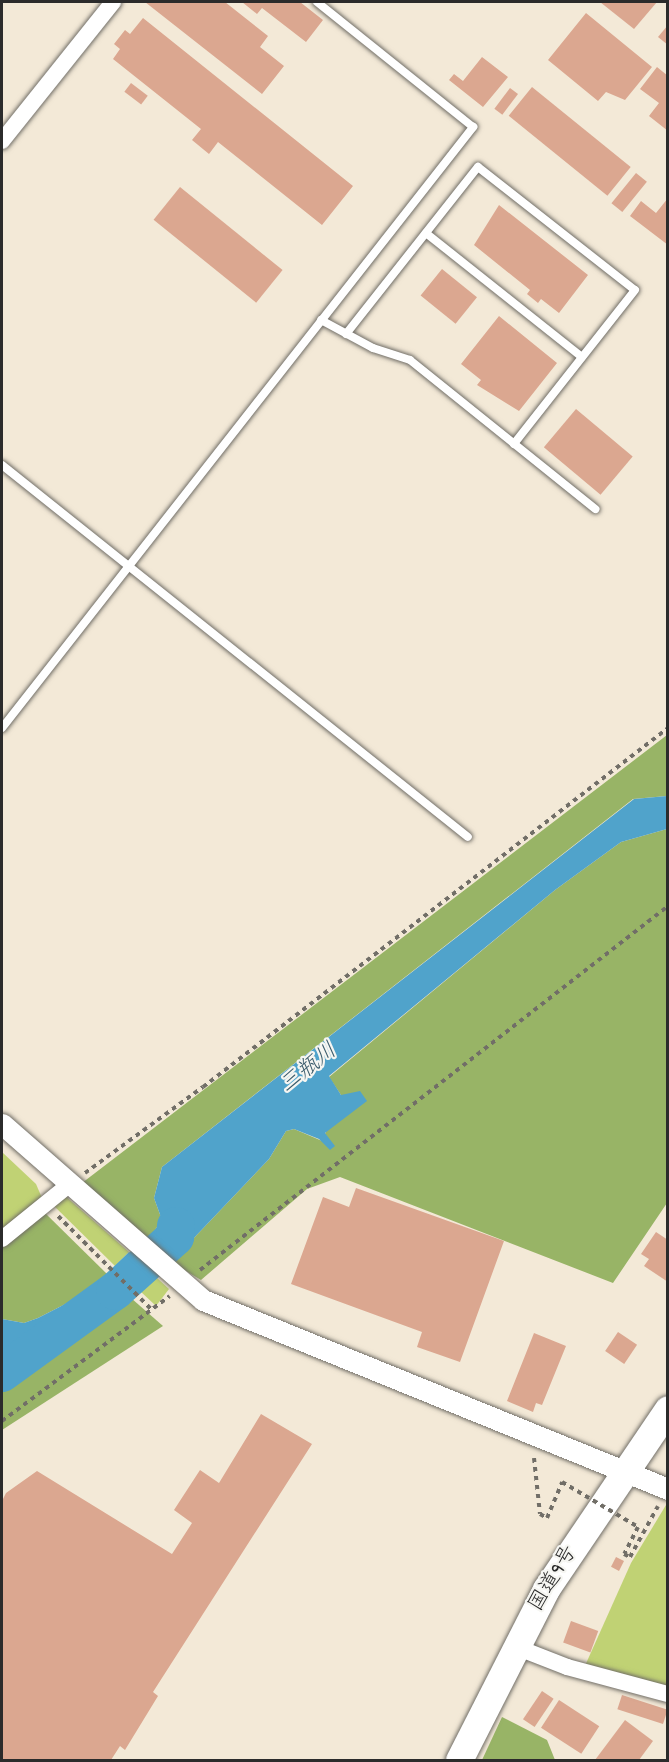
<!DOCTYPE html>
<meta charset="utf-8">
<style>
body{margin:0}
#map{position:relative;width:669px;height:1762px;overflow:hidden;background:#f3e9d7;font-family:Dekko,"Klee One",sans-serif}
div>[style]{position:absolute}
.green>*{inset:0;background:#c0d274}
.forest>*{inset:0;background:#98b466}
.water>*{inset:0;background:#50a3cb}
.river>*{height:38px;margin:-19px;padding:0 19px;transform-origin:19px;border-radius:19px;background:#50a3cb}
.building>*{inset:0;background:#dba790;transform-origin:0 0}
.path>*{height:4px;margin-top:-2px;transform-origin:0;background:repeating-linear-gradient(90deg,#716e67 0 4.5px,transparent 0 9px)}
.roads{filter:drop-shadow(0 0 2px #716e67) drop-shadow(0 0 2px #716e67)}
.service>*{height:8px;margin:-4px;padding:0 4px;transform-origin:4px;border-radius:4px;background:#fff}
.minor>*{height:16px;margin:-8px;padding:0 8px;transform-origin:8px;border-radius:8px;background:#fff}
.tertiary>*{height:21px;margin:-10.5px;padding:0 10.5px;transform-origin:10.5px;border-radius:10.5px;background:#fff}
.trunk>*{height:27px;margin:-13.5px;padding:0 13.5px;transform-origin:13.5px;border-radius:13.5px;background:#fff}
.path-bridge>*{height:4px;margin-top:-2px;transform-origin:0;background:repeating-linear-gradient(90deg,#716e67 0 4.5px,transparent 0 9px)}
span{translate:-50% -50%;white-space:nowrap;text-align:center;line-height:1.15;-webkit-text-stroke:4.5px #f6f6f2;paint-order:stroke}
.street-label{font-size:21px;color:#2b2b2b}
.water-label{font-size:22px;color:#3a5b6b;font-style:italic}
.frame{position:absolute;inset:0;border:3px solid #2b2b2b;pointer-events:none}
</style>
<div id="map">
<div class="green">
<div style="clip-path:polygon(2px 1152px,36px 1184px,42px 1198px,2px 1231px)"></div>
<div style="clip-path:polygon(63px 1194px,129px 1252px,115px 1266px,51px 1203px)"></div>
<div style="clip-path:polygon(156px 1277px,169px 1289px,156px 1306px,139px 1290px)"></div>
<div style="clip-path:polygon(666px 1505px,667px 1506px,667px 1691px,584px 1668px,631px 1563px)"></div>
</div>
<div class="forest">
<div style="clip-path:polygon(667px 735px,667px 796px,633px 799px,162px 1167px,154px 1198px,162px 1220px,147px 1241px,82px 1183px)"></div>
<div style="clip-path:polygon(667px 829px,667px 1203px,613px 1283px,340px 1177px,307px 1189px,201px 1280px,171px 1262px,269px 1159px,286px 1131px,294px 1129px,334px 1146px,325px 1134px,341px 1095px,329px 1077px,555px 890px,621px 842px)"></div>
<div style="clip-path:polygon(43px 1211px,107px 1274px,79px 1297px,38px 1318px,24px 1323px,2px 1319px,2px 1247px)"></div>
<div style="clip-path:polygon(131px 1298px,163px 1326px,2px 1430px,2px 1388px)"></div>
<div style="clip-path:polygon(502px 1717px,547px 1740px,555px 1760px,482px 1760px)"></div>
</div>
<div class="water">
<div style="clip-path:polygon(667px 796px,667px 829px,621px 842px,555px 890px,329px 1076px,341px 1095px,360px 1091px,367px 1101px,325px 1133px,335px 1146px,330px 1150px,319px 1139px,294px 1129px,286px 1131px,269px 1159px,171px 1262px,147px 1241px,162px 1220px,154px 1198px,162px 1167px,634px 799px)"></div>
<div style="clip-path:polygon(129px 1252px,156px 1277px,139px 1290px,115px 1266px)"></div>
<div style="clip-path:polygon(107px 1274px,131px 1298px,2px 1388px,2px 1319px,24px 1323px,38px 1318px,79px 1297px)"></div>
</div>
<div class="river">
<div style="left:2px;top:1373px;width:140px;rotate:-36deg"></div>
<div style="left:115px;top:1291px;width:81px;rotate:-42deg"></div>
<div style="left:175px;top:1237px;width:11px;rotate:-85deg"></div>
</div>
<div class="building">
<div style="clip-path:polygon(145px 2px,225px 2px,268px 36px,260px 47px,284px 66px,262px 94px)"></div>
<div style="clip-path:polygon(242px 2px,300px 2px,323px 20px,306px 42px,262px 8px,257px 14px)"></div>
<div style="clip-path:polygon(600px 2px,657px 2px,634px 29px)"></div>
<div style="clip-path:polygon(586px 13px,652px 67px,625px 100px,606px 92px,598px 101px,548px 60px)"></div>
<div style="clip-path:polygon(143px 18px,353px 186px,322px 225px,218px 142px,209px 154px,192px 140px,201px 129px,113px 59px,120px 49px,114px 44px,125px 30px,130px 34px)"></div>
<div style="clip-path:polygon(668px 25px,668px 45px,658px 37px)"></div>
<div style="clip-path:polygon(482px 57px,508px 77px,483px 107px,449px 80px,454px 74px,463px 81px)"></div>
<div style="clip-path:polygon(657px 67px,668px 76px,668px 131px,649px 116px,659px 103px,640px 89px)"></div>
<div style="left:131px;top:83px;width:21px;height:11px;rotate:37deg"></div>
<div style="left:532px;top:87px;width:127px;height:37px;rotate:39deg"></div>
<div style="left:510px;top:88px;width:10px;height:26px;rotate:37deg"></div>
<div style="left:636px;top:173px;width:14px;height:39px;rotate:39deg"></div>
<div style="left:180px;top:187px;width:132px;height:42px;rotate:39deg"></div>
<div style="clip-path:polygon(668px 198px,668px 245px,630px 216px,641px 201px,656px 213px)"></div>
<div style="clip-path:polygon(499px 205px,588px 275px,559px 313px,541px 299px,538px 303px,527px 294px,530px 290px,474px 245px)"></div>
<div style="left:442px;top:269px;width:45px;height:34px;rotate:39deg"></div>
<div style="clip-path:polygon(499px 316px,557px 363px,519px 411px,477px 385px,481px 380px,461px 364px)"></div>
<div style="left:576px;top:409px;width:74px;height:50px;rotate:40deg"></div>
<div style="clip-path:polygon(356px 1188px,504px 1241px,460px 1362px,417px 1347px,422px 1332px,291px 1284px,323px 1197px,349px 1207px)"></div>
<div style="clip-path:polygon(656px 1232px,668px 1240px,668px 1282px,644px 1266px,649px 1259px,641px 1254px)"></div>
<div style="left:618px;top:1332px;width:23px;height:23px;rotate:34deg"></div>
<div style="clip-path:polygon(534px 1333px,566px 1346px,542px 1405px,536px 1403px,533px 1412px,507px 1401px)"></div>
<div style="clip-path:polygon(261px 1414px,312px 1444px,153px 1692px,158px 1696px,125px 1750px,120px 1746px,111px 1760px,2px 1760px,2px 1501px,6px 1493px,37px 1471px,172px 1554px,192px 1523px,174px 1510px,200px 1470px,219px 1483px)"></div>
<div style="left:616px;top:1557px;width:9px;height:11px;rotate:27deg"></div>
<div style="left:571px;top:1621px;width:29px;height:23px;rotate:20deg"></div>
<div style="left:542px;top:1691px;width:14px;height:34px;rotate:34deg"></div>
<div style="left:622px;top:1695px;width:48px;height:15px;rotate:18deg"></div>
<div style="left:559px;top:1700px;width:48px;height:33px;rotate:33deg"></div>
<div style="clip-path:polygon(625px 1720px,653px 1741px,639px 1760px,595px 1760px)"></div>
</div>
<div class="path">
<div style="left:85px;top:1173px;width:146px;rotate:-36.1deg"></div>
<div style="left:203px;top:1087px;width:587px;rotate:-37.67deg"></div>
<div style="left:58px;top:1216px;width:134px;rotate:45deg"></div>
<div style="left:200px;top:1270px;width:593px;rotate:-37.87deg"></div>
<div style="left:2px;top:1421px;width:209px;rotate:-36.7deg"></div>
<div style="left:534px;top:1458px;width:56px;rotate:83.9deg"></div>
<div style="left:540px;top:1514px;width:8px;rotate:30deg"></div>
<div style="left:547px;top:1518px;width:39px;rotate:-67deg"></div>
<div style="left:638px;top:1527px;width:30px;rotate:117deg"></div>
<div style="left:624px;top:1554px;width:7px;rotate:27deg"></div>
<div style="left:630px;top:1557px;width:58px;rotate:-61.2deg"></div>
</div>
<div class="roads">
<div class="service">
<div style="left:426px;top:233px;width:199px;rotate:38.5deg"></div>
<div style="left:321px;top:320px;width:59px;rotate:28.3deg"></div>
<div style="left:373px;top:348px;width:39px;rotate:18deg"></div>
<div style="left:410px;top:360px;width:238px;rotate:38.8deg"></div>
<div style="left:346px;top:334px;width:213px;rotate:-51.7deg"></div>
<div style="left:478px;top:167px;width:199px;rotate:38.1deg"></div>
<div style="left:635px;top:290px;width:196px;rotate:128.2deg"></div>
<div style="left:2px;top:465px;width:596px;rotate:38.6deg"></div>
<div style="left:2px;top:728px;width:764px;rotate:-51.91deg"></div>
<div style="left:473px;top:127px;width:200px;rotate:-141.3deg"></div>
</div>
<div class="minor">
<div style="left:2px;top:141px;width:178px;rotate:-51.4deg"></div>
<div style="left:2px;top:1239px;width:87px;rotate:-39deg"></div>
<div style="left:516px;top:1647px;width:55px;rotate:21.4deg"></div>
<div style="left:567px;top:1667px;width:105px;rotate:15deg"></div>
</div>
<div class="tertiary">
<div style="left:2px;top:1124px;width:267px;rotate:41.2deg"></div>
<div style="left:203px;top:1300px;width:502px;rotate:22.12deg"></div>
</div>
<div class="trunk">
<div style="left:459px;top:1760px;width:192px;rotate:-63deg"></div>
<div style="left:546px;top:1589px;width:217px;rotate:-55.9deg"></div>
</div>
</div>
<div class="path-bridge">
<div style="left:562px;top:1482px;width:88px;rotate:30.6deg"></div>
</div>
<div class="street-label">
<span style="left:554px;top:1579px;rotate:-59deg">国道9号</span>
</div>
<div class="water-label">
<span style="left:309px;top:1069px;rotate:-38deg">三瓶川</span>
</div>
<div class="frame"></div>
</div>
